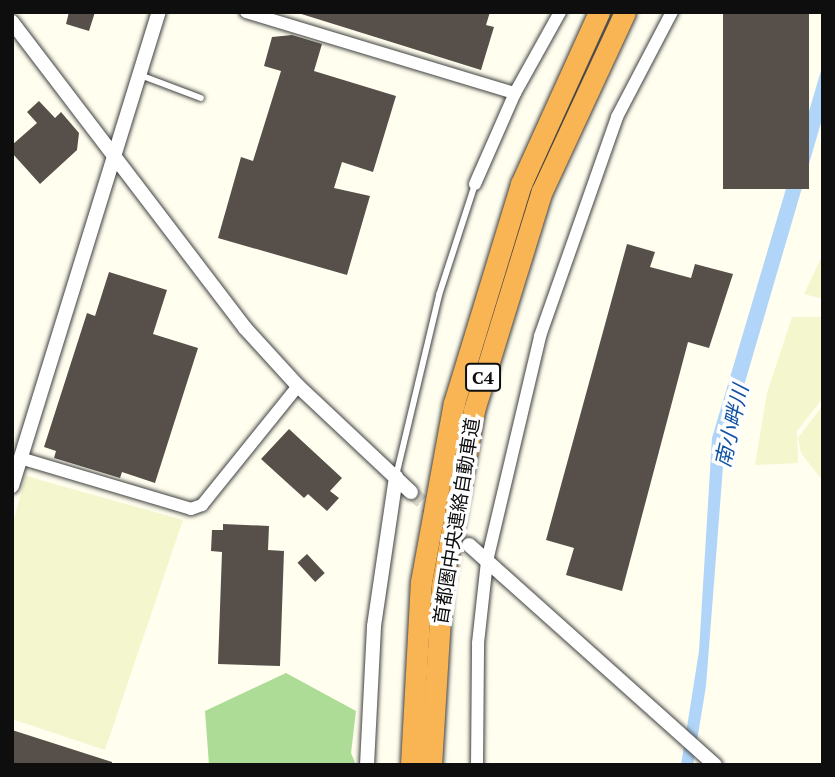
<!DOCTYPE html>
<meta charset="utf-8">
<style>
body{margin:0}
#map{position:relative;width:835px;height:777px;overflow:hidden;background:#fffeef;font-family:"PT Serif","Noto Sans JP",serif}
div>[style]{position:absolute}
.farmland>*{inset:0;background:#f4f6ce}
.forest>*{inset:0;background:#acdc95}
.water>*{inset:0;background:#b1d5f8}
.building>*{inset:0;background:#57504a;transform-origin:0 0}
.tertiary-tunnel>*{height:14px;margin-top:-7px;transform-origin:0;background:repeating-linear-gradient(90deg,#dbdacd 0 14px,transparent 0 21px)}
.roads{filter:drop-shadow(0 0 2px #414141) drop-shadow(0 0 2px #414141)}
.service>*{height:6px;margin:-3px;padding:0 3px;transform-origin:3px;border-radius:3px;background:#fff}
.minor>*{height:12px;margin:-6px;padding:0 6px;transform-origin:6px;border-radius:6px;background:#fff}
.tertiary>*{height:14px;margin:-7px;padding:0 7px;transform-origin:7px;border-radius:7px;background:#fff}
.motorway>*{height:21px;margin:-10.5px;padding:0 10.5px;transform-origin:10.5px;border-radius:10.5px;background:#f9b453}
span{translate:-50% -50%;white-space:nowrap;text-align:center;line-height:1.15;-webkit-text-stroke:7px #fff;paint-order:stroke}
.shield-label span{padding:2px 5px;background:#fff;border:2px solid;border-radius:5px;-webkit-text-stroke-width:0}
.shield-label{font-size:18px;color:#0e0e0e;font-weight:700}
.street-label{font-size:19px;color:#0e0e0e}
.water-label{font-size:21px;color:#1252a4;font-style:italic}
.frame{position:absolute;inset:0;border:14px solid #0e0e0e;pointer-events:none}
</style>
<div id="map">
<div class="farmland">
<div style="clip-path:polygon(823px 254px,823px 299px,804px 294px)"></div>
<div style="clip-path:polygon(792px 317px,823px 317px,823px 398px,797px 431px,798px 463px,755px 465px,767px 393px)"></div>
<div style="clip-path:polygon(823px 405px,823px 481px,801px 453px,798px 438px)"></div>
<div style="clip-path:polygon(26px 476px,183px 520px,105px 750px,12px 719px,12px 526px)"></div>
</div>
<div class="forest">
<div style="clip-path:polygon(286px 673px,356px 711px,351px 753px,356px 765px,209px 765px,205px 711px)"></div>
</div>
<div class="water">
<div style="clip-path:polygon(823px 64px,823px 116px,724px 454px,706px 686px,693px 765px,681px 765px,699px 651px,712px 438px)"></div>
</div>
<div class="building">
<div style="clip-path:polygon(69px 12px,95px 12px,89px 31px,66px 24px)"></div>
<div style="clip-path:polygon(295px 12px,490px 12px,486px 25px,494px 27px,481px 70px)"></div>
<div style="left:723px;top:12px;width:86px;height:177px"></div>
<div style="clip-path:polygon(292px 35px,322px 44px,314px 71px,396px 96px,373px 172px,342px 162px,334px 188px,370px 196px,347px 275px,218px 238px,241px 157px,253px 161px,281px 71px,264px 66px,272px 37px)"></div>
<div style="clip-path:polygon(39px 101px,55px 118px,61px 112px,79px 133px,77px 150px,40px 184px,12px 153px,12px 145px,37px 123px,27px 112px)"></div>
<div style="clip-path:polygon(627px 244px,655px 252px,650px 267px,691px 278px,695px 264px,733px 274px,709px 348px,688px 342px,622px 591px,566px 575px,574px 548px,546px 540px)"></div>
<div style="clip-path:polygon(109px 272px,167px 290px,153px 334px,198px 348px,155px 483px,122px 472px,120px 478px,54px 458px,56px 451px,44px 447px,87px 313px,95px 316px)"></div>
<div style="clip-path:polygon(289px 429px,342px 478px,330px 491px,339px 498px,327px 511px,308px 494px,304px 498px,261px 459px)"></div>
<div style="clip-path:polygon(223px 524px,269px 526px,268px 550px,284px 551px,280px 666px,218px 664px,222px 552px,211px 551px,212px 530px,223px 530px)"></div>
<div style="left:307px;top:554px;width:26px;height:13px;rotate:47deg"></div>
<div style="clip-path:polygon(12px 730px,112px 762px,112px 765px,12px 765px)"></div>
</div>
<div class="tertiary-tunnel">
<div style="left:411px;top:492px;width:79px;rotate:42.4deg"></div>
</div>
<div class="roads">
<div class="service">
<div style="left:140px;top:75px;width:65px;rotate:20.7deg"></div>
<div style="left:396px;top:476px;width:186px;rotate:-76.6deg"></div>
<div style="left:439px;top:295px;width:117px;rotate:-72deg"></div>
</div>
<div class="minor">
<div style="left:246px;top:12px;width:281px;rotate:16.8deg"></div>
<div style="left:475px;top:184px;width:99px;rotate:-66.3deg"></div>
<div style="left:515px;top:93px;width:93px;rotate:-60.9deg"></div>
<div style="left:20px;top:458px;width:178px;rotate:16.6deg"></div>
<div style="left:191px;top:509px;width:12px;rotate:-20deg"></div>
<div style="left:202px;top:505px;width:153px;rotate:-51.1deg"></div>
<div style="left:477px;top:765px;width:122px;rotate:-89.5deg"></div>
<div style="left:478px;top:643px;width:82px;rotate:-83.7deg"></div>
<div style="left:487px;top:561px;width:231px;rotate:-76.7deg"></div>
<div style="left:540px;top:336px;width:232px;rotate:-70.6deg"></div>
<div style="left:617px;top:117px;width:119px;rotate:-62.4deg"></div>
</div>
<div class="tertiary">
<div style="left:12px;top:22px;width:385px;rotate:52.7deg"></div>
<div style="left:245px;top:328px;width:79px;rotate:47.6deg"></div>
<div style="left:298px;top:386px;width:155px;rotate:43.2deg"></div>
<div style="left:12px;top:486px;width:496px;rotate:-72.8deg"></div>
<div style="left:469px;top:545px;width:330px;rotate:41.8deg"></div>
<div style="left:367px;top:765px;width:139px;rotate:-87.1deg"></div>
<div style="left:374px;top:626px;width:151px;rotate:-81.6deg"></div>
</div>
<div class="motorway">
<div style="left:411px;top:765px;width:183px;rotate:-86.9deg"></div>
<div style="left:421px;top:582px;width:182px;rotate:-79.6deg"></div>
<div style="left:454px;top:403px;width:229px;rotate:-73deg"></div>
<div style="left:521px;top:184px;width:189px;rotate:-65.6deg"></div>
<div style="left:431px;top:765px;width:180px;rotate:-86.5deg"></div>
<div style="left:442px;top:585px;width:178px;rotate:-79.6deg"></div>
<div style="left:474px;top:410px;width:229px;rotate:-72.8deg"></div>
<div style="left:542px;top:191px;width:197px;rotate:-65.1deg"></div>
</div>
</div>
<div class="shield-label">
<span style="left:483px;top:377px">C4</span>
</div>
<div class="street-label">
<span style="left:456px;top:521px;rotate:-81deg">首都圏中央連絡自動車道</span>
</div>
<div class="water-label">
<span style="left:731px;top:426px;rotate:-77deg">南小畔川</span>
</div>
<div class="frame"></div>
</div>
